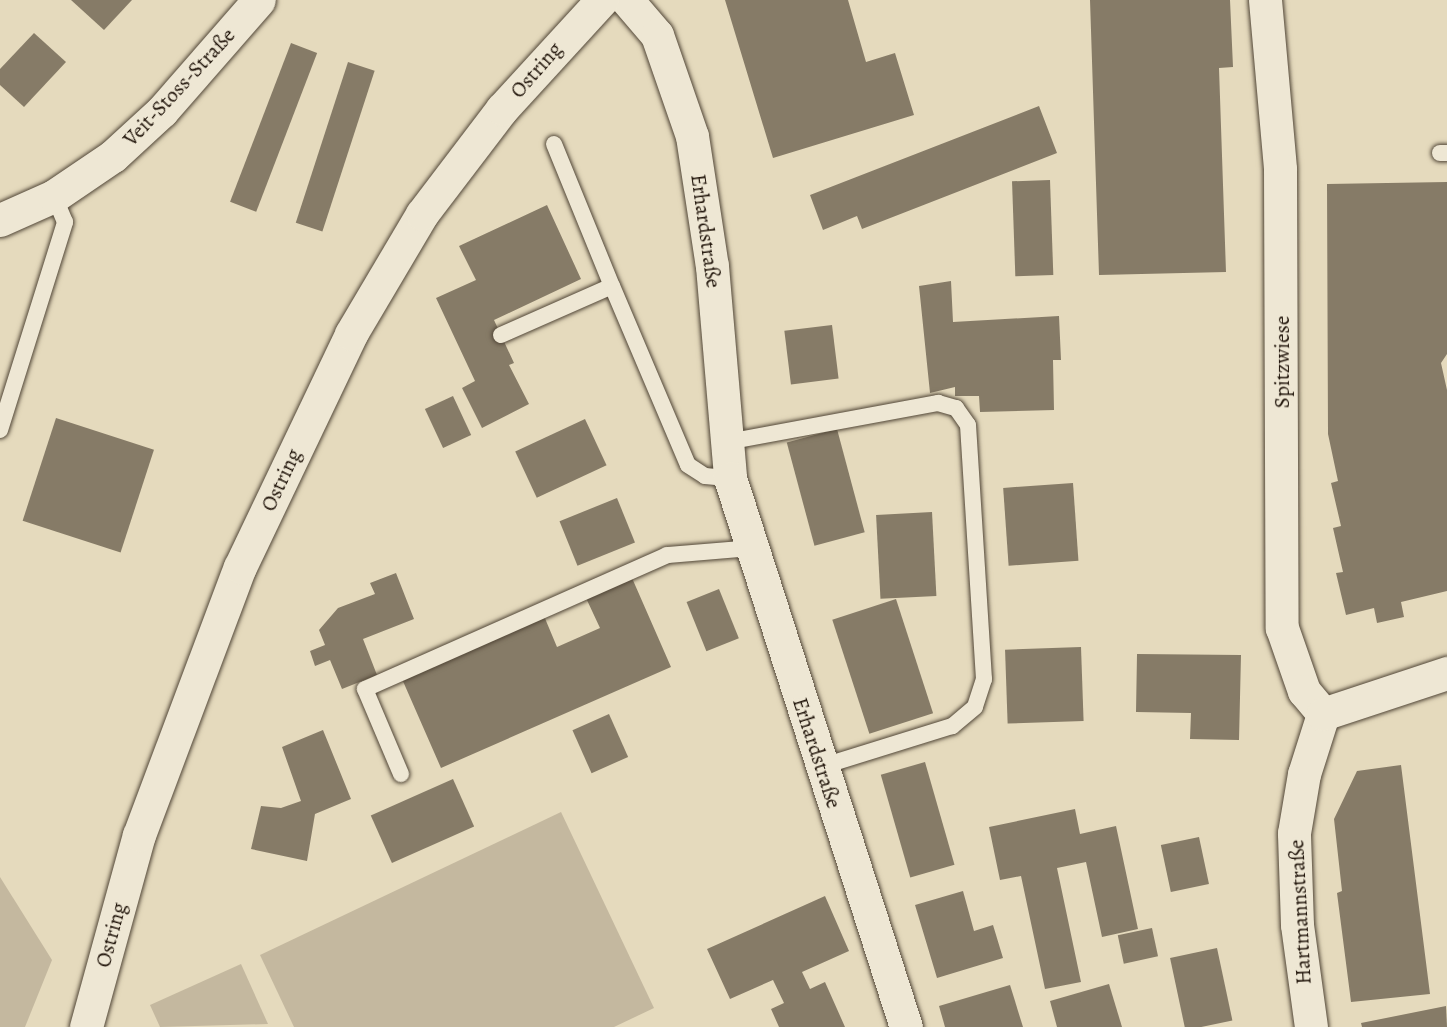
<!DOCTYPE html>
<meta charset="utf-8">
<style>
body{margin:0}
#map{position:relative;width:1447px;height:1027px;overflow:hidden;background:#e5dabd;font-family:Alegreya,serif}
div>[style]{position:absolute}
.green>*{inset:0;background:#c4b89f}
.building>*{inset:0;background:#867b67;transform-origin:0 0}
.roads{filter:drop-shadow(0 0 2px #514637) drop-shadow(0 0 2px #514637)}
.service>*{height:16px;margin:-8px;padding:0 8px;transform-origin:8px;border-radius:8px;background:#eee7d4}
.minor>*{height:33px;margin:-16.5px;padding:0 16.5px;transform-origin:16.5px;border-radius:16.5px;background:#eee7d4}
.secondary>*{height:33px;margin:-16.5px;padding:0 16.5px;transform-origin:16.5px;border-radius:16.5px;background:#eee7d4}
span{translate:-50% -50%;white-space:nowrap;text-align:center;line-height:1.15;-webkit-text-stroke:5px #eee7d4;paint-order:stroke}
.street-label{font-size:21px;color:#20140a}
</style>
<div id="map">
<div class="green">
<div style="clip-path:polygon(561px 812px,654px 1008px,614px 1027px,294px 1027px,260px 955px)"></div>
<div style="clip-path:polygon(0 877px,52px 960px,25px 1027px,0 1027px)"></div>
<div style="clip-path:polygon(241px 964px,268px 1024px,160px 1027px,150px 1005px)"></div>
</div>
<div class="building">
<div style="clip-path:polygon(71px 0,132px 0,104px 30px)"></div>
<div style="clip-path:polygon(725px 0,848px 0,866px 62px,895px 53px,914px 115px,773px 158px)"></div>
<div style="clip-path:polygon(1090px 0,1230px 0,1233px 67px,1219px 68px,1226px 272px,1099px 275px)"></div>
<div style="clip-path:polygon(34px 33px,66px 62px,24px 107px,0 85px,0 69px)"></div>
<div style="left:291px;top:43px;width:28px;height:170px;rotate:21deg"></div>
<div style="left:348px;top:62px;width:28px;height:169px;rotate:18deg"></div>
<div style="clip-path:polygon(1039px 106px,1057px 153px,862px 229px,857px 216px,823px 230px,810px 195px)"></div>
<div style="left:1050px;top:180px;width:95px;height:38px;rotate:88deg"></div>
<div style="clip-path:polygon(1447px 182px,1447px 354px,1441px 363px,1447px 390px,1447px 591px,1401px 602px,1404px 617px,1377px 623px,1374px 608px,1346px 615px,1336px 573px,1343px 572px,1333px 528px,1341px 526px,1331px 483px,1338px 481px,1328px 434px,1327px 184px)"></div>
<div style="clip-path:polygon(547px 205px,581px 279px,494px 320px,514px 363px,509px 365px,529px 404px,482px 428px,462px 388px,475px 381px,436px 298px,476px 280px,459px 246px)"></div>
<div style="clip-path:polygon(951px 281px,953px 322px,1059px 316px,1061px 360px,1053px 360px,1054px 410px,980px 412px,979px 396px,955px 396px,955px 387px,930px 393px,919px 286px)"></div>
<div style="left:832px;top:325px;width:54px;height:48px;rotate:83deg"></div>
<div style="left:453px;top:396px;width:43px;height:31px;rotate:65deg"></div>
<div style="left:56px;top:418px;width:103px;height:108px;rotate:18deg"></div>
<div style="left:585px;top:419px;width:51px;height:77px;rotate:65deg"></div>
<div style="left:837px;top:429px;width:107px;height:52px;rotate:75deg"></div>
<div style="left:1073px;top:483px;width:78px;height:70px;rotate:86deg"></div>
<div style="left:617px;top:498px;width:48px;height:62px;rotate:68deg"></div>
<div style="left:932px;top:512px;width:84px;height:56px;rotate:87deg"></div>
<div style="clip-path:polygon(396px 573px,414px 619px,363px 639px,377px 675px,342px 689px,330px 660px,315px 666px,310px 651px,325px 645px,319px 630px,338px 608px,375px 594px,370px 583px)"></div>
<div style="clip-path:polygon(632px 578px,671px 667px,441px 768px,402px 679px,544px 616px,557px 647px,600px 628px,586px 598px)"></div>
<div style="left:719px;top:589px;width:53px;height:35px;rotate:68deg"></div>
<div style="left:896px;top:599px;width:120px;height:67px;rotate:72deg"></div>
<div style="left:1081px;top:647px;width:74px;height:76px;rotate:88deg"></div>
<div style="clip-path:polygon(1137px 654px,1241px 655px,1239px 740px,1190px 739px,1191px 713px,1136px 712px)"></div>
<div style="left:609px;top:714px;width:47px;height:40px;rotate:66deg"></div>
<div style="clip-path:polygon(323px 730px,351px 799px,315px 814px,307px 861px,251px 849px,261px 806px,281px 808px,301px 801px,282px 747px)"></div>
<div style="left:925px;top:762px;width:107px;height:46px;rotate:74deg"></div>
<div style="clip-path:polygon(1401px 765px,1430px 994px,1351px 1002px,1337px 893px,1342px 891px,1334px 819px,1357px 771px)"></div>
<div style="left:453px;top:779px;width:52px;height:90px;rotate:66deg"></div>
<div style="clip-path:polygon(1075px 809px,1080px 834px,1116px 826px,1138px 929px,1102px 937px,1086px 862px,1057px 868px,1081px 982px,1045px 989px,1021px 876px,1000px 880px,989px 827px)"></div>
<div style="left:1199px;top:837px;width:48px;height:39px;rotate:78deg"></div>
<div style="clip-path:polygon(963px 891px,974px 931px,993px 925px,1003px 958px,937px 978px,915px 905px)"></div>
<div style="clip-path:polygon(825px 896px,849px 951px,802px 972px,810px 989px,825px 982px,845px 1027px,779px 1027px,771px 1009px,784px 1003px,773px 980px,730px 999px,707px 949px)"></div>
<div style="left:1152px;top:928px;width:29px;height:35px;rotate:78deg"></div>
<div style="left:1217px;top:948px;width:74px;height:48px;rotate:78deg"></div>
<div style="clip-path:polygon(1109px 984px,1122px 1027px,1057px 1027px,1050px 1001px)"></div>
<div style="clip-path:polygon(1010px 985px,1023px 1027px,945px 1027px,939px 1006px)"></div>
<div style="clip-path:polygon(1446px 1006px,1447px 1027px,1362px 1027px,1361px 1023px)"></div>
</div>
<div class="roads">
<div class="service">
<div style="left:554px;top:144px;width:153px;rotate:67.8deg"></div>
<div style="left:1440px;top:153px;width:7px"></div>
<div style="left:501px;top:335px;width:121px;rotate:-23.8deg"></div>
<div style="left:612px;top:286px;width:194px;rotate:67deg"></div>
<div style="left:688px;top:465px;width:20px;rotate:33deg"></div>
<div style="left:705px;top:476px;width:25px;rotate:5deg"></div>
<div style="left:0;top:430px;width:218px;rotate:-72.6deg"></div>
<div style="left:65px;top:222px;width:28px;rotate:-113deg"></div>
<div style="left:727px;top:442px;width:215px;rotate:-10.5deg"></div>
<div style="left:938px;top:403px;width:19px;rotate:16deg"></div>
<div style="left:956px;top:408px;width:21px;rotate:55deg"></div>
<div style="left:968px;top:425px;width:255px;rotate:86.4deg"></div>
<div style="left:984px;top:679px;width:29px;rotate:108deg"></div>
<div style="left:975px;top:707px;width:30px;rotate:140deg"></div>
<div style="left:952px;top:726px;width:138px;rotate:162.7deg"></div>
<div style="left:401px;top:774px;width:92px;rotate:-113deg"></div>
<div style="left:365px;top:689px;width:330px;rotate:-23.9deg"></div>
<div style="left:667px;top:555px;width:85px;rotate:-4.7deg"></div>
</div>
<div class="minor">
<div style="left:627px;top:0;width:46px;rotate:49.4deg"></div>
<div style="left:657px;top:35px;width:107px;rotate:70.9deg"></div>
<div style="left:692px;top:136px;width:132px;rotate:81.3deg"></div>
<div style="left:712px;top:266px;width:213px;rotate:85.1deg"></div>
<div style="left:730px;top:478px;width:577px;rotate:72.23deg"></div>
<div style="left:1265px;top:0;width:170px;rotate:84.9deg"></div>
<div style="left:1280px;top:169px;width:459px;rotate:89.8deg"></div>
<div style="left:1282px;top:628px;width:67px;rotate:70.8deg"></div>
<div style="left:1304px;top:691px;width:30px;rotate:50deg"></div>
<div style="left:0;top:220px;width:59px;rotate:-24deg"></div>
<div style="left:54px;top:196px;width:71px;rotate:-34.1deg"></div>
<div style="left:113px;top:156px;width:67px;rotate:-42.6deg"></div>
<div style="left:162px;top:111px;width:147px;rotate:-48.9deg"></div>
<div style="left:1311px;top:1027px;width:103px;rotate:-97.8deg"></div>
<div style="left:1297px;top:925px;width:92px;rotate:-91.9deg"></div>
<div style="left:1294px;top:833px;width:60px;rotate:-80.4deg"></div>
<div style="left:1304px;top:774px;width:63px;rotate:-72.4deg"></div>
<div style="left:1323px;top:714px;width:131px;rotate:-18.3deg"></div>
</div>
<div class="secondary">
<div style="left:86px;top:1027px;width:199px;rotate:-74.6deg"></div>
<div style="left:139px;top:835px;width:286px;rotate:-69.4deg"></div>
<div style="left:240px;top:567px;width:258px;rotate:-64.5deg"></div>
<div style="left:351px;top:334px;width:139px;rotate:-59.4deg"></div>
<div style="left:422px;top:214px;width:132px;rotate:-52.7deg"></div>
<div style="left:502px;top:109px;width:148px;rotate:-47.5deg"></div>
</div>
</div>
<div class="street-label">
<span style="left:536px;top:70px;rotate:-49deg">Ostring</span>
<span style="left:179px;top:87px;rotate:-47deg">Veit-Stoss-Straße</span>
<span style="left:706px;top:231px;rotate:82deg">Erhardstraße</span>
<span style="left:1282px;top:362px;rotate:-90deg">Spitzwiese</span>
<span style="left:281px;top:480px;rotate:-65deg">Ostring</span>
<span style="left:817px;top:753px;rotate:72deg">Erhardstraße</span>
<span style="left:1300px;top:912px;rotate:-93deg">Hartmannstraße</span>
<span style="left:111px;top:935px;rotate:-75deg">Ostring</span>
</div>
</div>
